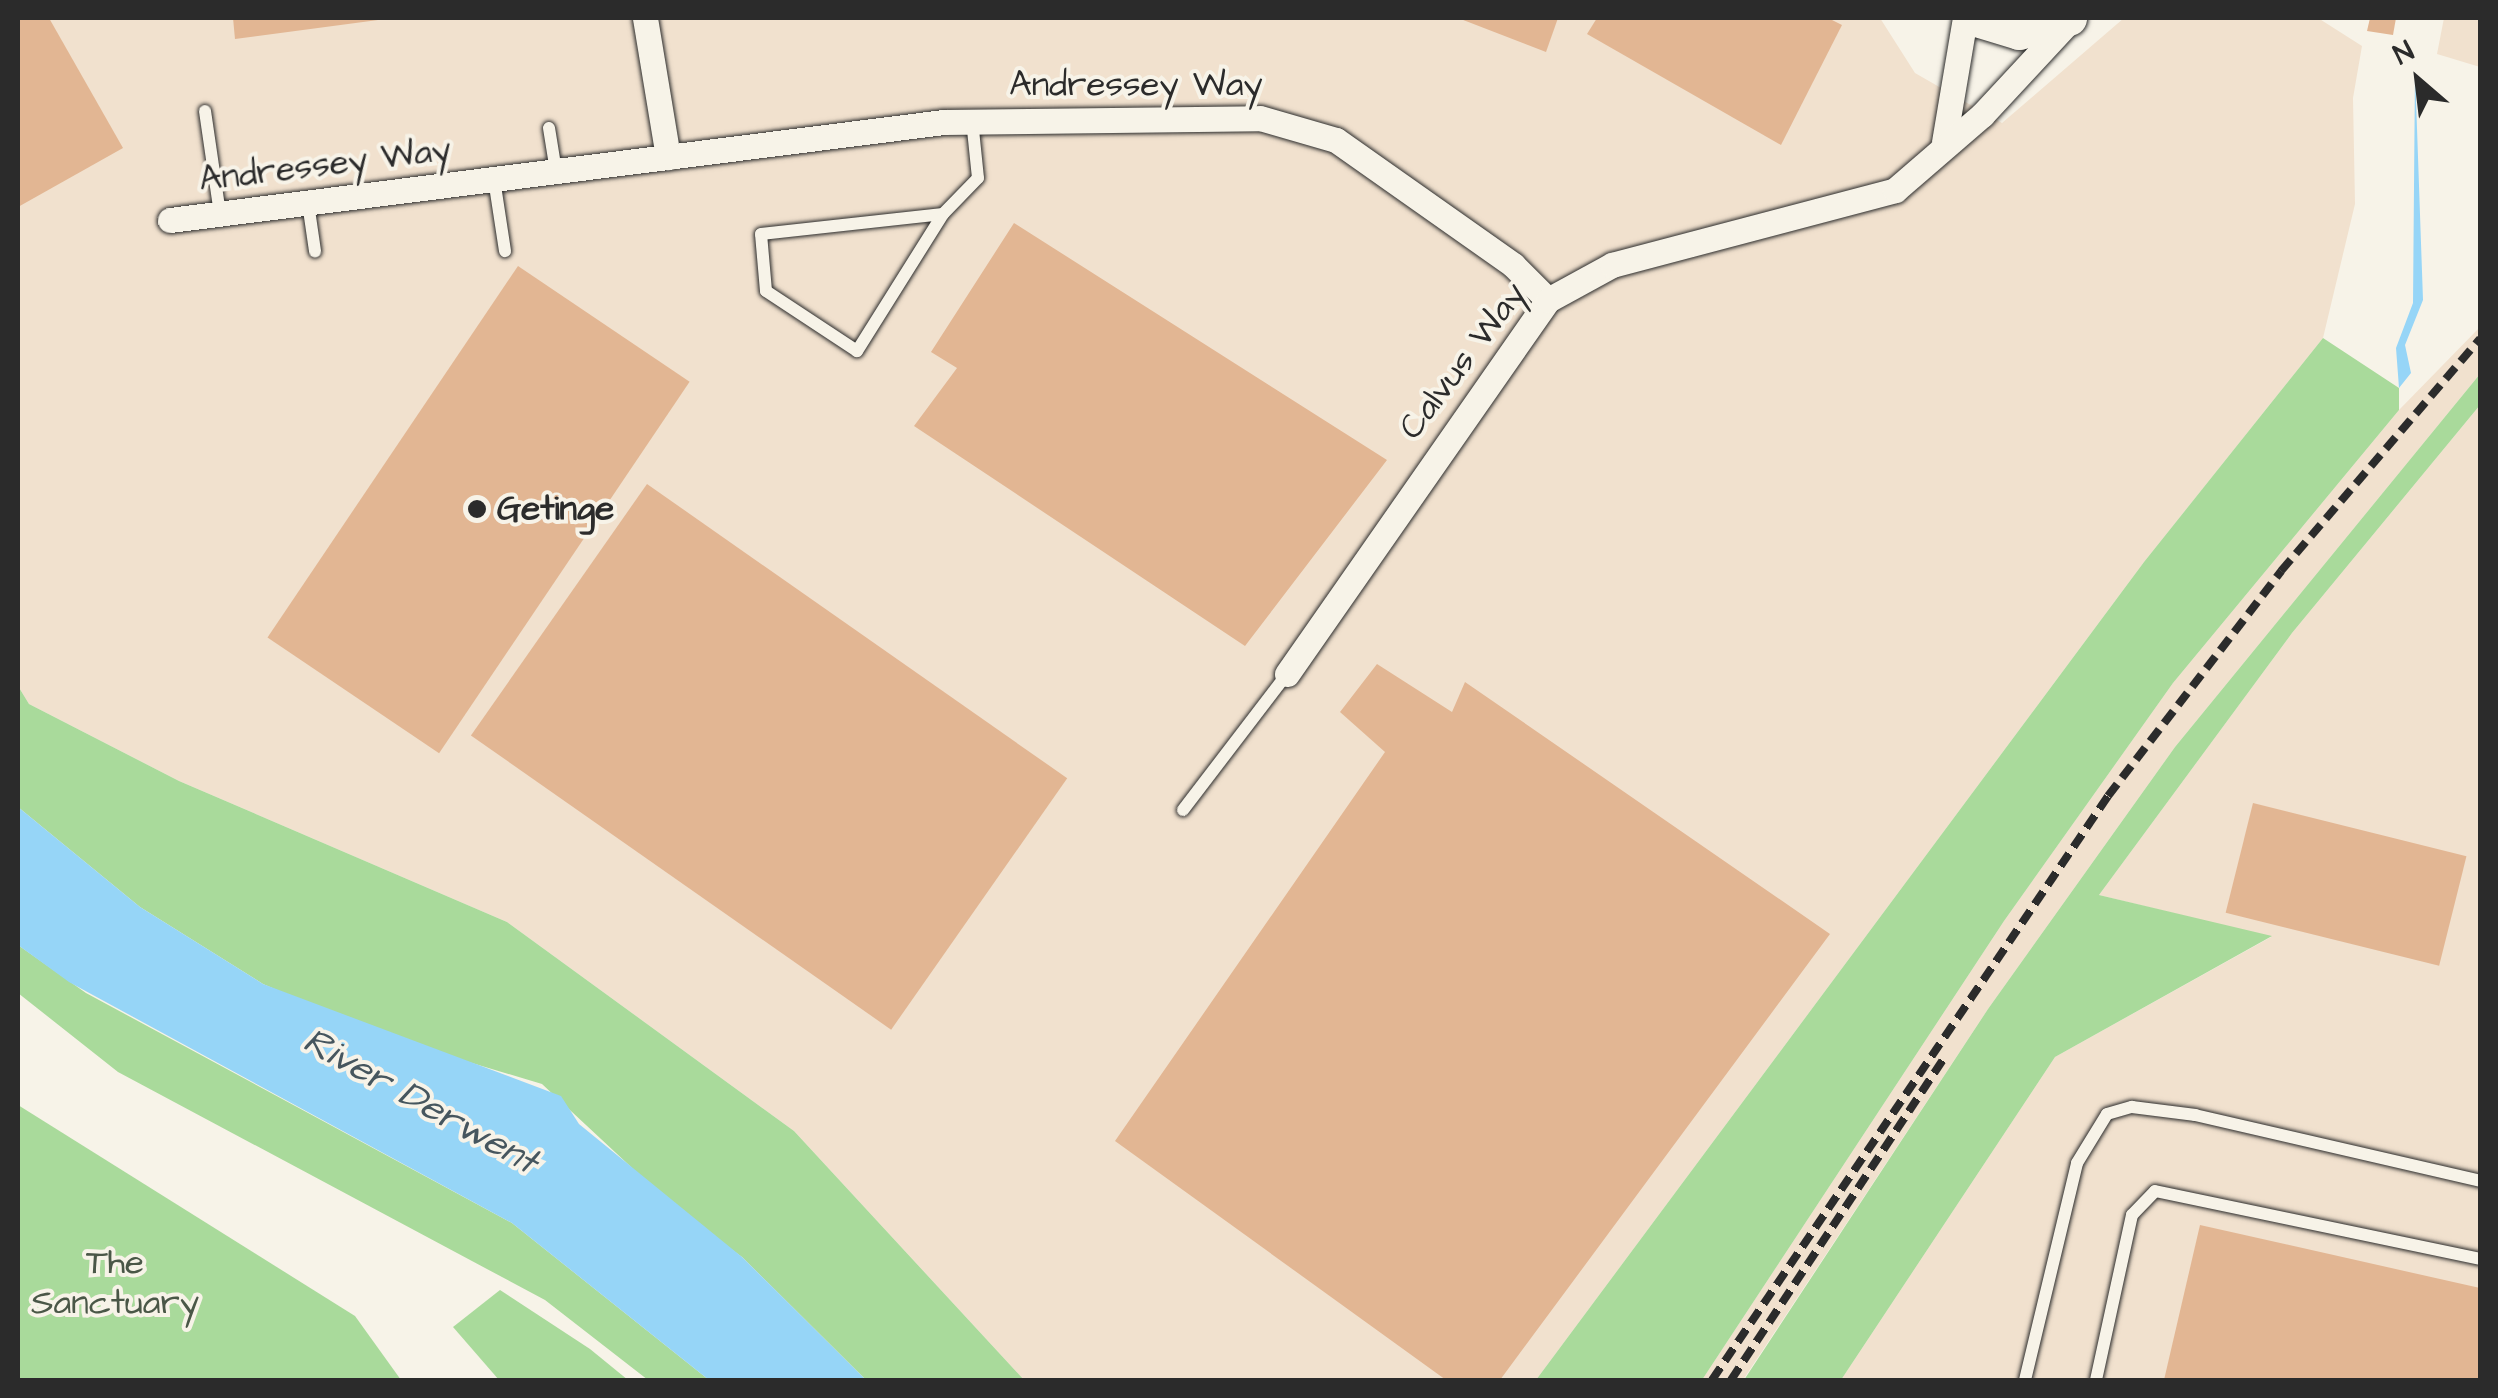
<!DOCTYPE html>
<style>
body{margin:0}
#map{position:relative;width:2498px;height:1398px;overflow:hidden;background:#f7f3e8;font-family:"Architects Daughter",sans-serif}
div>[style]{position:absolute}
.built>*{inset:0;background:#f1e1ce}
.green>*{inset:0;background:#a9da9b}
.water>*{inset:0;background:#96d5f7}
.building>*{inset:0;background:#e2b693;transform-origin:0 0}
.roads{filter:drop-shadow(0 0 2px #2b2b2b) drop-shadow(0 0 2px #2b2b2b)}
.lane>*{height:12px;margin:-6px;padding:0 6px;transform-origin:6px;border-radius:6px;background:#f7f3e8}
.street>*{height:25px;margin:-12.5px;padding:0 12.5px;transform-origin:12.5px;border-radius:12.5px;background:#f7f3e8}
.secondary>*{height:35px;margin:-17.5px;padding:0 17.5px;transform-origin:17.5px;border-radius:17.5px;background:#f7f3e8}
.rail>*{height:8px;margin-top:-4px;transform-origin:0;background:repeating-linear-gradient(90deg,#2b2b2b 0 15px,transparent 0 23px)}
.dots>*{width:28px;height:28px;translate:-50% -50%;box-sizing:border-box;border:5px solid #f7f3e8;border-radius:50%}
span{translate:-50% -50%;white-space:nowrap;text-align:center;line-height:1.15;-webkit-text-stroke:8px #f7f3e8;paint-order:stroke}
.street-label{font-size:35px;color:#2b2b2b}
.poi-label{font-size:35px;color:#2b2b2b;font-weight:700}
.left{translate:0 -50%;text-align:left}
.park-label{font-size:35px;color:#4a5747}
.water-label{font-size:38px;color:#46565e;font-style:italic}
.frame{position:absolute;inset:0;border:20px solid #2b2b2b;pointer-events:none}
.north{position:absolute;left:2368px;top:30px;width:100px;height:100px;-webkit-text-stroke:8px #f7f3e8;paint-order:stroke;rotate:332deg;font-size:28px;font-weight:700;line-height:40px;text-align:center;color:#2b2b2b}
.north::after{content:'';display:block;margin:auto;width:35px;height:45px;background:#2b2b2b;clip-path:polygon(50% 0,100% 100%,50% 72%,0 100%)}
</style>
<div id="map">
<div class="built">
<div style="clip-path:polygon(18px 18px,1880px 18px,1915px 73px,2002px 123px,2124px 18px,2318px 18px,2362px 46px,2353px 98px,2355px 204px,2323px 338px,2144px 562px,1536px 1380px,1024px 1380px,794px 1131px,507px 922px,179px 781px,29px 704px,18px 686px)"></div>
<div style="clip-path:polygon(2444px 18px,2480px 18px,2480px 67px,2437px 54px)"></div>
<div style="clip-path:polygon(2480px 327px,2480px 374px,2175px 747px,1988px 1009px,1743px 1380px,1702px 1380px,2004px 921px,2173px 683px,2399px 410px)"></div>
<div style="clip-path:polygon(2480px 405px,2480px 1380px,1841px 1380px,2055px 1057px,2271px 937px,2099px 895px,2292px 633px)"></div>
</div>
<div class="green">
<div style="clip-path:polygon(2323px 338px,2399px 388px,2399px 410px,2173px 683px,2004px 921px,1702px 1380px,1536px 1380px,2144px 562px)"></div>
<div style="clip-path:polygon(2480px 374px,2480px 405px,2292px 633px,2099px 895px,2272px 936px,2055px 1057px,1841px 1380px,1744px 1380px,1988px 1009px,2175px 747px)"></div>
<div style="clip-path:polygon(18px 686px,29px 704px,179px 781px,507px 922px,794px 1131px,1024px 1380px,866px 1380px,742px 1257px,675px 1208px,542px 1084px,389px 1038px,263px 984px,140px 907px,18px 807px)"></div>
<div style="clip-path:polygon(18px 945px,86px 993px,512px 1223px,709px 1380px,648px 1380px,545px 1300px,118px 1072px,18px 993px)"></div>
<div style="clip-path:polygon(18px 1105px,355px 1316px,401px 1380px,18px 1380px)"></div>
<div style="clip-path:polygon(500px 1290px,590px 1349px,628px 1380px,499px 1380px,453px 1327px)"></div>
</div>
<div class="water">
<div style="clip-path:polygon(2415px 71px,2423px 300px,2405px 345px,2411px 373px,2399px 388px,2396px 348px,2413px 303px)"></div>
<div style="clip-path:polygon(18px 807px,140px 907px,263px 984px,561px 1096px,579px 1124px,742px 1257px,866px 1380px,709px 1380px,512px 1223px,69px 982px,18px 945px)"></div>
</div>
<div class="building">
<div style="clip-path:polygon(18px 18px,49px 18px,123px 148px,18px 207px)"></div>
<div style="clip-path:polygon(233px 18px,378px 18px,378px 20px,235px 39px)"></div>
<div style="clip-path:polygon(1458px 18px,1558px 18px,1546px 52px)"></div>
<div style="clip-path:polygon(1597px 18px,1828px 18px,1842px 25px,1781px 145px,1587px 34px)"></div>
<div style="clip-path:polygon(2370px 18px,2396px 18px,2393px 35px,2367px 31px)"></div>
<div style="clip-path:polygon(1014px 223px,1387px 460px,1245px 646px,914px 426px,957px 368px,931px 352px)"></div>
<div style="left:518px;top:266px;width:207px;height:448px;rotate:34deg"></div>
<div style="left:647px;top:484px;width:513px;height:307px;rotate:35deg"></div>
<div style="clip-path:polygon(1377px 664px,1452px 712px,1465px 682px,1830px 934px,1500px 1380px,1446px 1380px,1115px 1141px,1385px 752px,1340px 712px)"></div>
<div style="left:2253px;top:803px;width:220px;height:113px;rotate:14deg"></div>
<div style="clip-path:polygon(2200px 1225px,2480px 1288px,2480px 1380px,2164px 1380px)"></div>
</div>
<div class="roads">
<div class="lane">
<div style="left:205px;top:111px;width:104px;rotate:81.7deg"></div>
<div style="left:549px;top:128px;width:44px;rotate:80.8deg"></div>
<div style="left:494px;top:179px;width:73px;rotate:81.3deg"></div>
<div style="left:308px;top:203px;width:49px;rotate:81.7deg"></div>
<div style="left:943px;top:214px;width:162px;rotate:122.1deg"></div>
<div style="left:857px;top:351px;width:109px;rotate:-146.6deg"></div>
<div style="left:766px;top:291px;width:57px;rotate:-95deg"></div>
<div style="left:761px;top:234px;width:183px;rotate:-6.3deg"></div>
<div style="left:943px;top:214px;width:50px;rotate:-45.8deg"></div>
<div style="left:978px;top:178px;width:58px;rotate:-95.9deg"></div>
<div style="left:1183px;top:810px;width:171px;rotate:-52.6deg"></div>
<div style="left:2025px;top:1380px;width:223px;rotate:-76.5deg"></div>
<div style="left:2077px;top:1163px;width:57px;rotate:-58.5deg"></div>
<div style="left:2107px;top:1114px;width:26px;rotate:-16deg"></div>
<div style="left:2132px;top:1107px;width:64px;rotate:7.2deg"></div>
<div style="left:2195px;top:1115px;width:293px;rotate:13deg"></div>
<div style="left:2096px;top:1380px;width:169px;rotate:-77.7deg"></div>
<div style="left:2132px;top:1215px;width:33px;rotate:-46deg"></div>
<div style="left:2155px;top:1191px;width:332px;rotate:11.8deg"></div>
</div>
<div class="street">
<div style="left:645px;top:18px;width:141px;rotate:80.6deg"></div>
<div style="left:1944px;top:142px;width:126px;rotate:-80.4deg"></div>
<div style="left:170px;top:220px;width:780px;rotate:-7.22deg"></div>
<div style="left:944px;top:122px;width:316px;rotate:-0.7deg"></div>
<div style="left:1260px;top:118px;width:79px;rotate:16.1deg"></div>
<div style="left:1336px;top:140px;width:217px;rotate:35.2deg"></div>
<div style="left:1513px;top:265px;width:49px;rotate:45deg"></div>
<div style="left:1287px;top:674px;width:456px;rotate:-55.1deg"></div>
<div style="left:1548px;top:300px;width:73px;rotate:-28.7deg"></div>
<div style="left:1612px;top:265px;width:293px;rotate:-14.8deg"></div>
<div style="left:1895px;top:190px;width:115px;rotate:-40.8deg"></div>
<div style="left:1982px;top:115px;width:132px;rotate:-47.1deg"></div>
</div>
<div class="secondary">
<div style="left:1973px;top:18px;width:48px;rotate:16.9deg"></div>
<div style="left:2019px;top:32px;width:52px;rotate:-15.6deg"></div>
</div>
</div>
<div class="rail">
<div style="left:1712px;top:1380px;width:706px;rotate:-55.86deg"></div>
<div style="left:2108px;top:796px;width:284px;rotate:-52.4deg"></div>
<div style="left:2281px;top:571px;width:306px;rotate:-49.4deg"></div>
<div style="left:1731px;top:1380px;width:384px;rotate:-56.5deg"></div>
</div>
<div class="dots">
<div style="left:477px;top:509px;background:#2b2b2b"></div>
</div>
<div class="street-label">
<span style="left:1136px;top:85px">Andressey Way</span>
<span style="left:325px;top:165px;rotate:-7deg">Andressey Way</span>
<span style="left:1463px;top:361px;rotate:-53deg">Calvus Way</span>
</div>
<div class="poi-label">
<span class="left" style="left:497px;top:509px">Getinge</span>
</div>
<div class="park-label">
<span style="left:115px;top:1283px">The<br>Sanctuary</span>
</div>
<div class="water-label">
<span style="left:420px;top:1102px;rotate:29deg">River Derwent</span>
</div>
<div class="frame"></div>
<div class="north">N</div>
</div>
